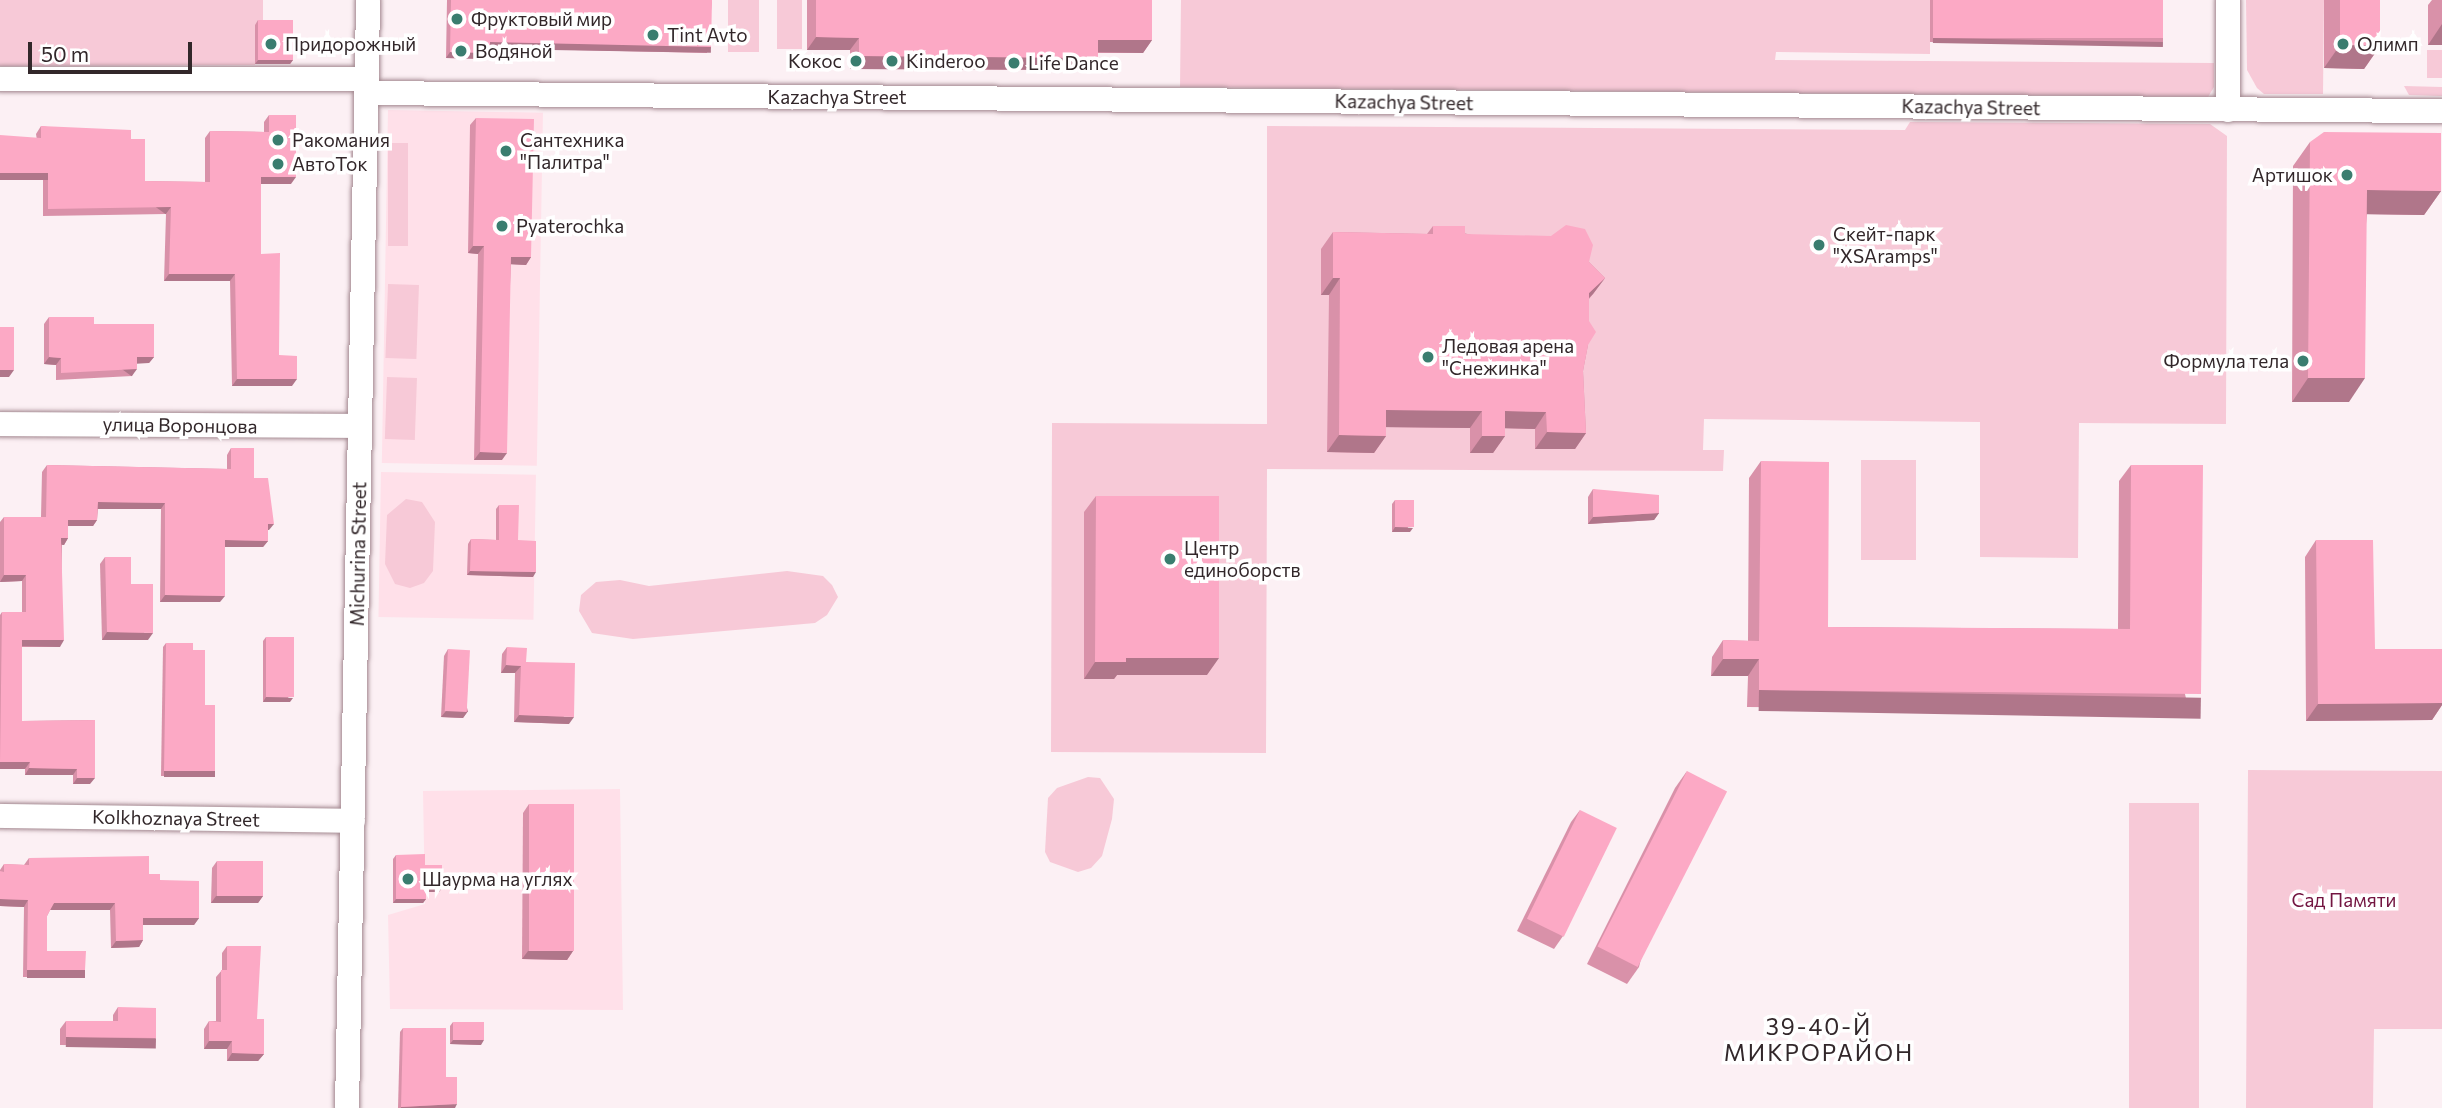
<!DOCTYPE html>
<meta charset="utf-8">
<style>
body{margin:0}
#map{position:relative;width:2442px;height:1108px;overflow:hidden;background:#fcf0f4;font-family:Commissioner,sans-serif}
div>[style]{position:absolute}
.built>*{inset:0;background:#ffe0e9;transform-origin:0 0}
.green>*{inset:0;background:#f7c9d7;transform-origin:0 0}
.roads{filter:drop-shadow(0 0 2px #a38890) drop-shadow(0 0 2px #a38890)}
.minor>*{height:24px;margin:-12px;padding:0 12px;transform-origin:12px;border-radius:12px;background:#fff}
.wall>*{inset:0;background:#d991a9;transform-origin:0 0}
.shaded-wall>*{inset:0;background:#b0768a;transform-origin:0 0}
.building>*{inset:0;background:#fca9c5;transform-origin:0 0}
.dots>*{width:19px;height:19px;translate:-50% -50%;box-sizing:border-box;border:4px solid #fff;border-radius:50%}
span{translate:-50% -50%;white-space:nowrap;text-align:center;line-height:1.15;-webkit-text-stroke:7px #fff;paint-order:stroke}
.poi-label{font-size:19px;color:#32272a}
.left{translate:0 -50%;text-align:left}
.right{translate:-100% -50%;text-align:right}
.street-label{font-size:19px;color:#32272a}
.park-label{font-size:19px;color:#731541}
.quarter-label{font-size:23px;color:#32272a;letter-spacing:2px}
.scale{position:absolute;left:28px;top:42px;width:164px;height:32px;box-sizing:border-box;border:4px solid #32272a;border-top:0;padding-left:9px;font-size:21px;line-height:24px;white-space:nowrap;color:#32272a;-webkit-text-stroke:5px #fff;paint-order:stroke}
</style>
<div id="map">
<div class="built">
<div style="left:388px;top:110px;width:155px;height:353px;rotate:1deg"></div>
<div style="left:381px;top:472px;width:155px;height:145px;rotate:1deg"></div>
<div style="clip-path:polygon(620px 789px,623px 1010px,390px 1009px,388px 915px,425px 904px,423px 791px)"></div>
</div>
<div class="green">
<div style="clip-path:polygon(0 0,263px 0,263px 25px,255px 25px,255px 65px,0 66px)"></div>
<div style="left:728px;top:0;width:31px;height:52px"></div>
<div style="left:777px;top:0;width:25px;height:49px"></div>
<div style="clip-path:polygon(1181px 0,1930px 0,1930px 54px,1776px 52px,1775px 60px,2214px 63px,2214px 87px,2208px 97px,1180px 87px)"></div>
<div style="clip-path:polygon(2246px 0,2324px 0,2323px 94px,2264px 94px,2257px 88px,2247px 70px)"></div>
<div style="left:2427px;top:50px;width:15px;height:28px"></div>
<div style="clip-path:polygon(2404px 86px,2442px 87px,2442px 96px,2409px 95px)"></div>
<div style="clip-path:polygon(1910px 122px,2210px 124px,2227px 136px,2226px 424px,2079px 423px,2078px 558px,1980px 557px,1980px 422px,1704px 419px,1703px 450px,1724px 450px,1723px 471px,1267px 469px,1266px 753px,1051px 752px,1052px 423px,1267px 424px,1267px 126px,1905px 130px)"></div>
<div style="left:388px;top:143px;width:20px;height:103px"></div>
<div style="left:388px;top:284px;width:31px;height:74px;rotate:2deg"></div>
<div style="left:387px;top:377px;width:30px;height:62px;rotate:2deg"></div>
<div style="left:1861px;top:460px;width:55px;height:100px"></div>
<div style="clip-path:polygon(406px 499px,422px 502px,435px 522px,433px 571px,424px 583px,410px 588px,395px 584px,385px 564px,387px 515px)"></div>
<div style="clip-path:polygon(787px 571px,823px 576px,832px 585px,838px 597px,827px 615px,815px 623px,633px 639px,592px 633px,579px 611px,581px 595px,596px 582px,620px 580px,649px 586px)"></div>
<div style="clip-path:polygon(2248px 770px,2442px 771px,2442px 1029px,2374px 1029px,2373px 1108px,2246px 1108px)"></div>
<div style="clip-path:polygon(1088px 777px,1100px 778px,1114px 799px,1112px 819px,1102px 856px,1091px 868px,1078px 872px,1050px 862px,1045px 852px,1048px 798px,1057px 788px)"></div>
<div style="left:2129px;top:803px;width:70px;height:305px"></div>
</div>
<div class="roads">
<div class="minor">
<div style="left:0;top:79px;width:366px"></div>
<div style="left:366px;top:93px;width:2076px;rotate:0.5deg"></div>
<div style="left:2228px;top:110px;width:110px;rotate:-90deg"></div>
<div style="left:0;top:424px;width:360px;rotate:0.3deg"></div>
<div style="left:0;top:816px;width:353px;rotate:0.8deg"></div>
<div style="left:347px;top:1108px;width:1108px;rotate:-88.91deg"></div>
</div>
</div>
<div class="wall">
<div style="clip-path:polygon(447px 0,712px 0,707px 53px,490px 48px,490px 53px,486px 59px,446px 58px)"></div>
<div style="clip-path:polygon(807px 0,1152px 0,1152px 40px,1143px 53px,1098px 53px,1089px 70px,850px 69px,850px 50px,807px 50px)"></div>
<div style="left:1930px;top:0;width:233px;height:42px"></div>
<div style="clip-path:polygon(2324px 0,2380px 0,2380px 46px,2364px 69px,2324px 68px)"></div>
<div style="clip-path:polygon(2432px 0,2442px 0,2442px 45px,2428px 45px,2428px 5px)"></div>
<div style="clip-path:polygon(258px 20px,293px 60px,290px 64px,255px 64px,255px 25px)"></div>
<div style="clip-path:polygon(269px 115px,291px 184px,261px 184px,261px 254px,279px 355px,292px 386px,232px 386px,230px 281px,164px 281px,166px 214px,43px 216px,43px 180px,36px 134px,41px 126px,131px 139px,145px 181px,205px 182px,205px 138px,210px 131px,264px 132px,264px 122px)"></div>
<div style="clip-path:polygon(476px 118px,531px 257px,526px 265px,511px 264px,502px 460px,474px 460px,478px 254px,468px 253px,470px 125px)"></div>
<div style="clip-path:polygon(2310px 142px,2441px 191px,2424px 215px,2367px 214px,2349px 402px,2292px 402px,2293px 166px)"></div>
<div style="clip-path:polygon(1433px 226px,1589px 262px,1605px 278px,1593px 294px,1589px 299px,1588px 345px,1583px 371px,1586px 433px,1575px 449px,1535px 449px,1535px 429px,1505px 428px,1505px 436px,1493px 453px,1470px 453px,1470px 428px,1386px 427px,1386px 436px,1374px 453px,1327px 452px,1329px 295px,1321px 295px,1321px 249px,1333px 232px,1427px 234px)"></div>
<div style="clip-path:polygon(49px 317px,94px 324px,154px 357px,149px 363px,137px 363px,132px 376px,56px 380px,56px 365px,44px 364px,44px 324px)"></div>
<div style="clip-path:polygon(231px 448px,254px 478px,269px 530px,268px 530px,268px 541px,263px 547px,225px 547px,220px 602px,160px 602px,161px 509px,98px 509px,97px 520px,93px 526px,68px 526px,68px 538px,64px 545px,62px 545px,60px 647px,22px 647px,22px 721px,95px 720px,90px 784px,73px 784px,73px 775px,25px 775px,25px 769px,0 769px,0 615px,2px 612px,22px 612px,22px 581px,0 582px,0 522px,4px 517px,41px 517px,42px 472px,47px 465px,227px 469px,227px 455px)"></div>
<div style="clip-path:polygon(1761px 461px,1828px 627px,2118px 629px,2119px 481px,2131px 465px,2189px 711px,1747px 707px,1748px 676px,1711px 676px,1712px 657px,1723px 640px,1748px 641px,1749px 478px)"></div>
<div style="clip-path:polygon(1593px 489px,1659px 513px,1654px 520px,1588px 524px,1588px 497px)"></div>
<div style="clip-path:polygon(1096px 496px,1207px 675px,1117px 675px,1114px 679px,1084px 679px,1084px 512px)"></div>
<div style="clip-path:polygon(1395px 500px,1410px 532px,1392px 532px,1392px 504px)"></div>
<div style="clip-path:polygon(499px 505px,518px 540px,533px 577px,467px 575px,468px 544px,471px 539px,496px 540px,496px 509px)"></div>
<div style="clip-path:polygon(2316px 540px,2375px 649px,2442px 649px,2442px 705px,2432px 720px,2306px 721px,2305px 557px)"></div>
<div style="clip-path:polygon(105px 557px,148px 640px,102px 640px,100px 564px)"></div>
<div style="clip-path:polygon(266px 637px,290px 702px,263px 702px,263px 641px)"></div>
<div style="clip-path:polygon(166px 643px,193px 650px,205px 705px,212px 776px,161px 776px,163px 647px)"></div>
<div style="clip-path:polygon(507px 647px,526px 662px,569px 724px,514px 722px,515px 673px,501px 673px,502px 654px)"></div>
<div style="clip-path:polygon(448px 649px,468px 711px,463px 718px,441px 717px,444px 656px)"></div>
<div style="clip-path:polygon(1687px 771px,1639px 967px,1627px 984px,1587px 964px,1675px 788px)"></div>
<div style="clip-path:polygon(529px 804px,573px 951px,567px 960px,522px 959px,523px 813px)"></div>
<div style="clip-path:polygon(1580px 810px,1563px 936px,1554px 949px,1517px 931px,1571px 822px)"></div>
<div style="clip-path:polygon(396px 855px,425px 865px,439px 892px,426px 892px,426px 899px,423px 903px,393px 903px,393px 859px)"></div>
<div style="clip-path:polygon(29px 858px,149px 874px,160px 880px,199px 918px,194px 925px,143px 925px,143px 940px,139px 947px,111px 948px,110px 910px,50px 910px,47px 916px,47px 951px,85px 970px,81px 977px,23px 977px,24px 907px,0 906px,0 870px,4px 864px,24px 865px)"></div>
<div style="clip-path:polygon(217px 861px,263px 896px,258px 903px,211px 903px,212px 868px)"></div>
<div style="clip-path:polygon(227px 946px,257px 1019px,264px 1054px,258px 1061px,227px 1061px,227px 1049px,204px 1049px,204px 1029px,209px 1021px,216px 1021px,216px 977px,222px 970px,222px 953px)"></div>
<div style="clip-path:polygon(118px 1007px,156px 1038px,150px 1046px,60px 1045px,60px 1029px,66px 1021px,113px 1021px,113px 1015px)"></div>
<div style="clip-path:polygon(453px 1022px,481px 1045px,450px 1044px,450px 1026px)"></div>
<div style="clip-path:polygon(403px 1028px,446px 1077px,455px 1108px,398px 1108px,400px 1032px)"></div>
</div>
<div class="shaded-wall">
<div style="clip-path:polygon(2442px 24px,2442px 45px,2428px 45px)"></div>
<div style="clip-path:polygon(816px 37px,859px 38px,850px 50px,807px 50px)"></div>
<div style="left:1933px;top:38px;width:230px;height:5px;rotate:1deg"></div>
<div style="clip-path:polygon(1098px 40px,1152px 40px,1143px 53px,1089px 52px)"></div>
<div style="left:490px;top:42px;width:221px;height:7px;rotate:1deg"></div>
<div style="clip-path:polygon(2340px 45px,2380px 46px,2364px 69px,2324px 68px)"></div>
<div style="clip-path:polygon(450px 52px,490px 53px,486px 59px,446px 58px)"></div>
<div style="clip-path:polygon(859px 56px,1098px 58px,1089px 70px,850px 69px)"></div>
<div style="clip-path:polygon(258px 60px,293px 60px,290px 64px,255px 64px)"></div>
<div style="left:0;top:173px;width:48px;height:7px"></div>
<div style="clip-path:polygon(261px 177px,296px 177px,291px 184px,256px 184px)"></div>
<div style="clip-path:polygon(2367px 190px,2441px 191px,2424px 215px,2350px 214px)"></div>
<div style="left:171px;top:207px;width:9px;height:123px;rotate:126deg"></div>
<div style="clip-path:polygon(473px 246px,484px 246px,478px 254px,468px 253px)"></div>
<div style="clip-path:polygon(511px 257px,531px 257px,526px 265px,505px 264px)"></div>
<div style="clip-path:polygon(169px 274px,235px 274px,230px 281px,164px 281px)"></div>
<div style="clip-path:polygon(1333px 278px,1340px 278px,1329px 295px,1321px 295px)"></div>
<div style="clip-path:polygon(1605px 278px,1593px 294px,1577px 310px,1589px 293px)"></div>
<div style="clip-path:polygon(49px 357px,61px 358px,56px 365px,44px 364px)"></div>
<div style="clip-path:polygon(137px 357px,154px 357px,149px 363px,132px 364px)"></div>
<div style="left:137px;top:369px;width:9px;height:76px;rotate:126deg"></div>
<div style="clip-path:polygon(0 370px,14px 370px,9px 377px,0 377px)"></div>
<div style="clip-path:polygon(2308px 378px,2365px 378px,2349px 402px,2292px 402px)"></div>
<div style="clip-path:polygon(237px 379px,297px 379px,292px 386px,232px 386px)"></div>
<div style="clip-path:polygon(1386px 410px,1482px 411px,1470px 428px,1374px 427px)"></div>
<div style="clip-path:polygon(1505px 411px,1546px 412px,1535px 429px,1493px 428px)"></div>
<div style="clip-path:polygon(1547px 432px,1586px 433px,1575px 449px,1535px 449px)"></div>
<div style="clip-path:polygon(1339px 435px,1386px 436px,1374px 453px,1327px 452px)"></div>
<div style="clip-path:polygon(1482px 436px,1505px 436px,1493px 453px,1470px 453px)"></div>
<div style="clip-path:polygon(480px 452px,507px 453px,502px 460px,474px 460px)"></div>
<div style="clip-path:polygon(98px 502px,165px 503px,161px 509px,93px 509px)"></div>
<div style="clip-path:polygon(1659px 513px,1654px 520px,1588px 524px,1593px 517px)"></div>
<div style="clip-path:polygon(68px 520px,97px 520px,93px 526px,64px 526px)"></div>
<div style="clip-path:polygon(268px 524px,274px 524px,269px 530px,263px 530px)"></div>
<div style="clip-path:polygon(1395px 527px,1413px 528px,1410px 532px,1392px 532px)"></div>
<div style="clip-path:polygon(61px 538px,68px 538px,64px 545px,57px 544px)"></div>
<div style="clip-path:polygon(225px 540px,268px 541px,263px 547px,221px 547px)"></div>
<div style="clip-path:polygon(470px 571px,536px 572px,533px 577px,467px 575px)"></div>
<div style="clip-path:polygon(4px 575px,26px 575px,22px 581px,0 582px)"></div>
<div style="clip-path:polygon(165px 595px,225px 596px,220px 602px,160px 602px)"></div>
<div style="clip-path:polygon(107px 632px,153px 633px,148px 640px,102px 640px)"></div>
<div style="clip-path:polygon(22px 640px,64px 640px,60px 647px,18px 646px)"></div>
<div style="clip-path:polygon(1126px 658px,1219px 658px,1207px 675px,1117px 675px,1114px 679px,1084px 679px,1095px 662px)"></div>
<div style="clip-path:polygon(1723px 659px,1759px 659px,1748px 676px,1711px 676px)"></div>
<div style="clip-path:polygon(506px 665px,521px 666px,515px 673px,501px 673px)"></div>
<div style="left:1759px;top:690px;width:442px;height:21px;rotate:1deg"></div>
<div style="clip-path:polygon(266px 697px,293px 698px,290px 702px,263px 702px)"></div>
<div style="clip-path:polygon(2442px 703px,2442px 705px,2432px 720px,2306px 721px,2318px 704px)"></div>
<div style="clip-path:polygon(446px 711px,468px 711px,463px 718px,441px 717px)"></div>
<div style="clip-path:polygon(519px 715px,574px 717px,569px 724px,514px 722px)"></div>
<div style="clip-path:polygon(0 762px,30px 762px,25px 769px,0 769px)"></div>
<div style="clip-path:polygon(29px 768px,77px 769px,73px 775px,25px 775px)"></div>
<div style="left:164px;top:771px;width:51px;height:6px"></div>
<div style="clip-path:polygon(77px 778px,95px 778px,90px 784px,73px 784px)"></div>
<div style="clip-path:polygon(426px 887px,442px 888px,439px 892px,423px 892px)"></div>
<div style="clip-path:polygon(216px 896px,263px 896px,258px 903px,211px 903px)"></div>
<div style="clip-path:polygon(0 899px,28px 900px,24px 907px,0 906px)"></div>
<div style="clip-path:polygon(396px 899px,426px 899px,423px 903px,393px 903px)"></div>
<div style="clip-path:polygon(54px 903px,115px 903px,110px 910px,49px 910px)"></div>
<div style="clip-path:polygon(143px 918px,199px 918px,194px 925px,138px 925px)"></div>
<div style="clip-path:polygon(143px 940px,139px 947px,111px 948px,116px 941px)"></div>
<div style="clip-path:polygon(528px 951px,573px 951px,567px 960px,522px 959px)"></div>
<div style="left:27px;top:970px;width:58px;height:8px"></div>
<div style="left:66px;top:1037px;width:90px;height:10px;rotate:1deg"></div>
<div style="clip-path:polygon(453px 1040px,484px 1040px,481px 1045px,450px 1044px)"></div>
<div style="clip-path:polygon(209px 1041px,232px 1041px,227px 1049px,204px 1049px)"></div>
<div style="clip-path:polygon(232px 1053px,264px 1054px,258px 1061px,227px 1061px)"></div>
<div style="clip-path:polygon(457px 1104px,455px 1108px,401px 1108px,401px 1107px)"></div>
</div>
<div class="building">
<div style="clip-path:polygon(451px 0,712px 0,711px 47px,490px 42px,490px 53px,450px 52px)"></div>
<div style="clip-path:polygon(816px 0,1152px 0,1152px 40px,1098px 40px,1098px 58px,859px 56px,859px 38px,816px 37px)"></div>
<div style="left:1933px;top:0;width:230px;height:38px"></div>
<div style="left:2340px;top:0;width:40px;height:45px"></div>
<div style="left:258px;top:20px;width:35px;height:40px"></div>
<div style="clip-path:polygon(269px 115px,296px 115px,296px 177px,261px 177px,261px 254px,280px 253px,279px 355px,297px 356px,297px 379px,237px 379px,235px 274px,169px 274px,171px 207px,48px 209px,48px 173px,0 173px,0 135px,41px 138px,41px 126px,131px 130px,131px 139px,145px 139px,145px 181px,210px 182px,210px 131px,269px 132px)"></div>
<div style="clip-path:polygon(476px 118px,534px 119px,531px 257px,511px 257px,507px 453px,480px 452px,484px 246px,473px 246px)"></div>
<div style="clip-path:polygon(2324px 132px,2441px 133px,2441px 191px,2367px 190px,2365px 378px,2308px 378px,2310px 142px)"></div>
<div style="clip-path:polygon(1566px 225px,1585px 229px,1593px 245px,1589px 262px,1605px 278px,1589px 293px,1589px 321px,1596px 332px,1588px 345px,1583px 371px,1586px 433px,1547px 432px,1546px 412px,1505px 411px,1505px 436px,1482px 436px,1482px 411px,1386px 410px,1386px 436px,1339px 435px,1340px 278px,1333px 278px,1333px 232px,1433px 234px,1433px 226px,1465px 226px,1465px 234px,1551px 236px)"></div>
<div style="clip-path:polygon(49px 317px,94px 317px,94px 324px,154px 324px,154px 357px,137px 357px,137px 369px,61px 373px,61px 358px,49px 357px)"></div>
<div style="left:0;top:327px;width:14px;height:43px"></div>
<div style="clip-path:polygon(231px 448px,254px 448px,254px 478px,268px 478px,274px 524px,268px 524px,268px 541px,225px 540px,225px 596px,165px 595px,165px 503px,98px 502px,97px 520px,68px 520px,68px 538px,61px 538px,64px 640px,22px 640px,22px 721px,95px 720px,95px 778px,77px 778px,77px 769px,29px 768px,30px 762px,0 762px,2px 612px,26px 612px,26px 575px,4px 575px,4px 517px,46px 517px,47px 465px,231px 469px)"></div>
<div style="clip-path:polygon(1761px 461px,1829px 462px,1828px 627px,2130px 629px,2131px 465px,2203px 465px,2201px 694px,1759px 690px,1759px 659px,1723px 659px,1723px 640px,1759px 641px)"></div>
<div style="clip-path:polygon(1593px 489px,1659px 495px,1659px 513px,1593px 517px)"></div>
<div style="clip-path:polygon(1096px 496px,1219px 496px,1219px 658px,1126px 658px,1126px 662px,1095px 662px)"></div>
<div style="left:1395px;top:500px;width:19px;height:27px"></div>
<div style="clip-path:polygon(499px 505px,519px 505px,518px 540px,536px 541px,536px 572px,470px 571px,471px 539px,499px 540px)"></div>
<div style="clip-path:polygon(2316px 540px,2373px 540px,2375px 649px,2442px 649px,2442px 703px,2318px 704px)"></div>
<div style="clip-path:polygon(105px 557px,131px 557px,131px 584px,153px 584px,153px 633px,107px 632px)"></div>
<div style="left:266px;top:637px;width:28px;height:60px"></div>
<div style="clip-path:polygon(166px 643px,193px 643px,193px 650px,205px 650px,205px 705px,215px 705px,215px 771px,164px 771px)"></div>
<div style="clip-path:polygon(507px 647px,527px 648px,526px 662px,575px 663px,574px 717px,519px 715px,521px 666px,506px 665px)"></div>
<div style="left:448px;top:649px;width:22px;height:62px;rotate:3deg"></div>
<div style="left:1687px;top:771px;width:45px;height:197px;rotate:27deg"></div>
<div style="left:529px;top:804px;width:45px;height:147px"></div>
<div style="left:1580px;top:810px;width:41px;height:121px;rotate:26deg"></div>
<div style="clip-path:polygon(425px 854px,425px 865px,442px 865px,442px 888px,426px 887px,426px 899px,396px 899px,396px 855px)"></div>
<div style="clip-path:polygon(149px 856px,149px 874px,160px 874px,160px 880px,199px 881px,199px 918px,143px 918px,143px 940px,116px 941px,115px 903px,54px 903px,47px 916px,47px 951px,86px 951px,85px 970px,27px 970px,28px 900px,0 899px,0 871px,4px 872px,4px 864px,29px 865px,29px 858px)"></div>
<div style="left:217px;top:861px;width:46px;height:35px"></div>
<div style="clip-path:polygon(227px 946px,261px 946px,257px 1019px,264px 1019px,264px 1054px,232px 1053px,232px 1041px,209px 1041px,209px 1021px,221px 1022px,221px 970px,227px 970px)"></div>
<div style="clip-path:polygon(118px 1007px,156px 1008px,156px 1038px,66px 1037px,66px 1021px,118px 1021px)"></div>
<div style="left:453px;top:1022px;width:31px;height:18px"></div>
<div style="clip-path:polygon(403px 1028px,446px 1028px,446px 1077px,457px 1077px,457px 1104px,401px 1107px)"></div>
</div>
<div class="dots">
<div style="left:457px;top:19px;background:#3a7d6f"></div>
<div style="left:653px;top:35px;background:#3a7d6f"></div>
<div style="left:271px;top:44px;background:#3a7d6f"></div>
<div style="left:2343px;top:44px;background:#3a7d6f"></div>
<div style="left:461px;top:51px;background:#3a7d6f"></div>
<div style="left:856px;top:61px;background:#3a7d6f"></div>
<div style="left:892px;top:61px;background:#3a7d6f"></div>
<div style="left:1014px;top:63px;background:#3a7d6f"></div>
<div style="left:278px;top:140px;background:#3a7d6f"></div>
<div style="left:506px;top:151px;background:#3a7d6f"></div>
<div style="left:278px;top:164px;background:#3a7d6f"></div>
<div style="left:2347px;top:175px;background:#3a7d6f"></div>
<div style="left:502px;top:226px;background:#3a7d6f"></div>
<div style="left:1819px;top:245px;background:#3a7d6f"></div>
<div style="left:1428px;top:357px;background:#3a7d6f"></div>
<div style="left:2303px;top:361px;background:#3a7d6f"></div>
<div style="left:1170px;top:559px;background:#3a7d6f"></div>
<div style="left:408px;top:879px;background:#3a7d6f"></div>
</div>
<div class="poi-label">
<span class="left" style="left:471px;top:19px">Фруктовый мир</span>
<span class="left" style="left:667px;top:35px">Tint Avto</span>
<span class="left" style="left:285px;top:44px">Придорожный</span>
<span class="left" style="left:2357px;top:44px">Олимп</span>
<span class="left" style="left:475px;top:51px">Водяной</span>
<span class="right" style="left:842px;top:61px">Кокос</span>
<span class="left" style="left:906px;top:61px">Kinderoo</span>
<span class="left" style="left:1028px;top:63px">Life Dance</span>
<span class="left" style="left:292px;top:140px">Ракомания</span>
<span class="left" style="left:520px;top:151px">Сантехника<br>"Палитра"</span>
<span class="left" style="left:292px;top:164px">АвтоТок</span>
<span class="right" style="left:2333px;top:175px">Артишок</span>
<span class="left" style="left:516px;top:226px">Pyaterochka</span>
<span class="left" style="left:1833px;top:245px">Скейт-парк<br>"XSAramps"</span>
<span class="left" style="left:1442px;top:357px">Ледовая арена<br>"Снежинка"</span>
<span class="right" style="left:2289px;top:361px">Формула тела</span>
<span class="left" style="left:1184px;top:559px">Центр<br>единоборств</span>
<span class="left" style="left:422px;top:879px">Шаурма на углях</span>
</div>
<div class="street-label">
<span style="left:837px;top:97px">Kazachya Street</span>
<span style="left:1404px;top:102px;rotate:1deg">Kazachya Street</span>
<span style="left:1971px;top:107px;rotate:1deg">Kazachya Street</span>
<span style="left:180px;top:425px;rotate:1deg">улица Воронцова</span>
<span style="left:358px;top:554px;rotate:-89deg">Michurina Street</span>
<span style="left:176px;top:818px;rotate:1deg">Kolkhoznaya Street</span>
</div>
<div class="park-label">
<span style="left:2344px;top:900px">Сад Памяти</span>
</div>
<div class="quarter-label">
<span style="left:1819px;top:1039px">39-40-Й<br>МИКРОРАЙОН</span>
</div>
<div class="scale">50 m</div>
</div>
